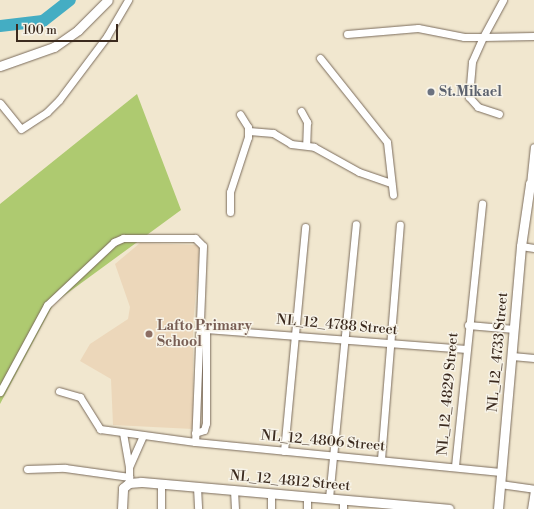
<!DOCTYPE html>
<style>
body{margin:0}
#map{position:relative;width:534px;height:509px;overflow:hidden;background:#f1e7cf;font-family:"Libre Bodoni",serif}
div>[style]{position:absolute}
.built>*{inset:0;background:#ecd7ba}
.green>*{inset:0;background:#aeca70}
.river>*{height:12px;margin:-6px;padding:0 6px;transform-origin:6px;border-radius:6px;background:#44adc3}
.roads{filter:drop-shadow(0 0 1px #7b6c5c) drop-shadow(0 0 1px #7b6c5c)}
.street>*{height:7px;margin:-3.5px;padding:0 3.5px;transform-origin:3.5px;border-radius:3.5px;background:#fff}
.secondary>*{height:9px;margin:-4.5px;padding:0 4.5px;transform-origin:4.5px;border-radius:4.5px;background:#fff}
.dots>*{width:11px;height:11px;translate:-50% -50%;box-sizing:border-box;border:2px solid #f7f3e8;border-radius:50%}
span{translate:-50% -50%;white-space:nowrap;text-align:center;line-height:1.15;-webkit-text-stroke:3px #f7f3e8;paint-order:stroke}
.worship-label{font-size:14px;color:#5b616d;font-weight:700}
.left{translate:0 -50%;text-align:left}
.street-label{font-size:14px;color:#3b2a1e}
.education-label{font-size:14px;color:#785e54;font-weight:700}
.scale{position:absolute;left:16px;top:24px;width:102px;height:18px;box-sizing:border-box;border:2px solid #3b2a1e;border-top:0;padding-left:5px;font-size:12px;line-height:14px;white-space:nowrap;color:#3b2a1e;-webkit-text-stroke:3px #f7f3e8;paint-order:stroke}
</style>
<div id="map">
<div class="built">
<div style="clip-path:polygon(140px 243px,200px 245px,193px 325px,193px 429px,113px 425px,111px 379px,80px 361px,90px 344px,128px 319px,130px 307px,115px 264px)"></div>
</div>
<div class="green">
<div style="clip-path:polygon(137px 94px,181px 210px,54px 303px,0 404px,0 204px)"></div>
</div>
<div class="river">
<div style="left:0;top:26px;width:43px;rotate:-6.6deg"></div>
<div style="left:43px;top:21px;width:34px;rotate:-38deg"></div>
</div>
<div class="roads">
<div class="street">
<div style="left:503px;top:0;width:42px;rotate:118.4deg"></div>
<div style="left:483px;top:37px;width:51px;rotate:-1.1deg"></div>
<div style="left:347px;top:34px;width:71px;rotate:-4.8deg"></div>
<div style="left:418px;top:28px;width:47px;rotate:11.1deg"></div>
<div style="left:464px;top:37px;width:19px"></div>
<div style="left:483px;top:37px;width:27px;rotate:114deg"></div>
<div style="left:472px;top:62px;width:35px;rotate:95deg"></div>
<div style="left:469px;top:97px;width:13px;rotate:48deg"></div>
<div style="left:478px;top:107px;width:22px;rotate:18deg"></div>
<div style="left:320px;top:58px;width:107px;rotate:51.4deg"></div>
<div style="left:387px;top:142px;width:53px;rotate:83.5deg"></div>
<div style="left:0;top:103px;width:33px;rotate:51deg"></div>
<div style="left:21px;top:129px;width:31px;rotate:-33deg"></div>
<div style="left:47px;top:112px;width:17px;rotate:-45deg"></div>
<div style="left:59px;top:100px;width:80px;rotate:-53.1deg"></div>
<div style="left:107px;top:36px;width:42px;rotate:-59.7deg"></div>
<div style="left:301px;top:111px;width:13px;rotate:61deg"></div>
<div style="left:307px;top:122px;width:23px;rotate:92deg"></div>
<div style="left:249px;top:131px;width:24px;rotate:5deg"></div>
<div style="left:273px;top:133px;width:21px;rotate:31deg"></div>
<div style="left:291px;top:144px;width:23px;rotate:7deg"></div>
<div style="left:314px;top:147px;width:51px;rotate:29.1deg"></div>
<div style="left:359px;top:172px;width:34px;rotate:19deg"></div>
<div style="left:530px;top:184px;width:37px;rotate:-84deg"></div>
<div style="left:230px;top:212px;width:20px;rotate:-90deg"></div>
<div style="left:230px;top:192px;width:58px;rotate:-71.9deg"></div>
<div style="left:248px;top:137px;width:10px;rotate:-90deg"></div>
<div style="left:248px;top:127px;width:15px;rotate:-122deg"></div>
<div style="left:521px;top:246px;width:13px;rotate:9deg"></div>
<div style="left:468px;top:325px;width:46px;rotate:5deg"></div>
<div style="left:512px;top:356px;width:22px;rotate:5deg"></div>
<div style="left:59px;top:391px;width:22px;rotate:16deg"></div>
<div style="left:80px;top:397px;width:38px;rotate:58deg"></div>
<div style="left:100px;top:429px;width:96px;rotate:7.8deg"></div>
<div style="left:195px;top:442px;width:307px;rotate:5.6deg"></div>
<div style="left:0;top:392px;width:99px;rotate:-61.6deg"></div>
<div style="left:47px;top:305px;width:92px;rotate:-43.2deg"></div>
<div style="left:114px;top:242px;width:10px;rotate:-24deg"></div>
<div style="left:123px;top:238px;width:72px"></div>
<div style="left:195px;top:238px;width:11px;rotate:45deg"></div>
<div style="left:203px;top:246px;width:196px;rotate:92.3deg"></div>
<div style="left:123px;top:433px;width:35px;rotate:80deg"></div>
<div style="left:195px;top:433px;width:9px;rotate:-18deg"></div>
<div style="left:204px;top:430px;width:7px;rotate:-74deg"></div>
<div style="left:206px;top:423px;width:94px;rotate:-90deg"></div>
<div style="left:206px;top:329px;width:261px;rotate:4.4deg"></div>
<div style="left:284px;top:451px;width:225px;rotate:-84.6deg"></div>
<div style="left:381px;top:459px;width:235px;rotate:-85.4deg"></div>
<div style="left:455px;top:466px;width:264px;rotate:-84.1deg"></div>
<div style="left:27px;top:469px;width:38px;rotate:-2deg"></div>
<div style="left:65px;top:468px;width:65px;rotate:8deg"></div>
<div style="left:129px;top:481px;width:14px;rotate:-90deg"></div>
<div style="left:129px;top:467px;width:34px;rotate:-66deg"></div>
<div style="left:161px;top:483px;width:26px;rotate:90deg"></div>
<div style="left:500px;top:484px;width:34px;rotate:8deg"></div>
<div style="left:197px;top:487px;width:22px;rotate:87deg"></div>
<div style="left:234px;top:490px;width:19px;rotate:87deg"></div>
<div style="left:271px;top:493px;width:16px;rotate:90deg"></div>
<div style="left:307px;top:496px;width:13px;rotate:90deg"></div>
<div style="left:329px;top:498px;width:275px;rotate:-84.4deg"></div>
<div style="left:343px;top:499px;width:10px;rotate:90deg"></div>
<div style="left:531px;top:509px;width:20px;rotate:-81deg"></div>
</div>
<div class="secondary">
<div style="left:0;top:66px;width:57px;rotate:-19.4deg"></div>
<div style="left:54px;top:47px;width:29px;rotate:-35deg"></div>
<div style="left:78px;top:30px;width:42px;rotate:-45deg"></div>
<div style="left:122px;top:509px;width:21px;rotate:-87deg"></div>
<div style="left:123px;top:488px;width:8px;rotate:-40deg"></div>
<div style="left:129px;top:483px;width:12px;rotate:-5deg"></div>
<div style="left:141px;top:482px;width:309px;rotate:5deg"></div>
<div style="left:498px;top:509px;width:264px;rotate:-85deg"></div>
<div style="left:521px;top:246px;width:63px;rotate:-81.7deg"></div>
<div style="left:530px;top:184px;width:4px"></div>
</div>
</div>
<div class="dots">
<div style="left:431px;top:92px;background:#6b7280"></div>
<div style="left:149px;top:334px;background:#8d6e63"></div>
</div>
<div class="worship-label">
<span class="left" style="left:439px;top:92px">St.Mikael</span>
</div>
<div class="street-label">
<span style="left:337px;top:325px;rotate:5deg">NL_12_4788 Street</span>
<span style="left:498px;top:352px;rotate:-85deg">NL_12_4733 Street</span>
<span style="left:448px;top:394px;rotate:-85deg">NL_12_4829 Street</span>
<span style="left:323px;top:441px;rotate:5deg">NL_12_4806 Street</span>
<span style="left:290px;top:481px;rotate:5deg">NL_12_4812 Street</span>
</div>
<div class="education-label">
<span class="left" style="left:157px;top:334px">Lafto Primary<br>School</span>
</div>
<div class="scale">100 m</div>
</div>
